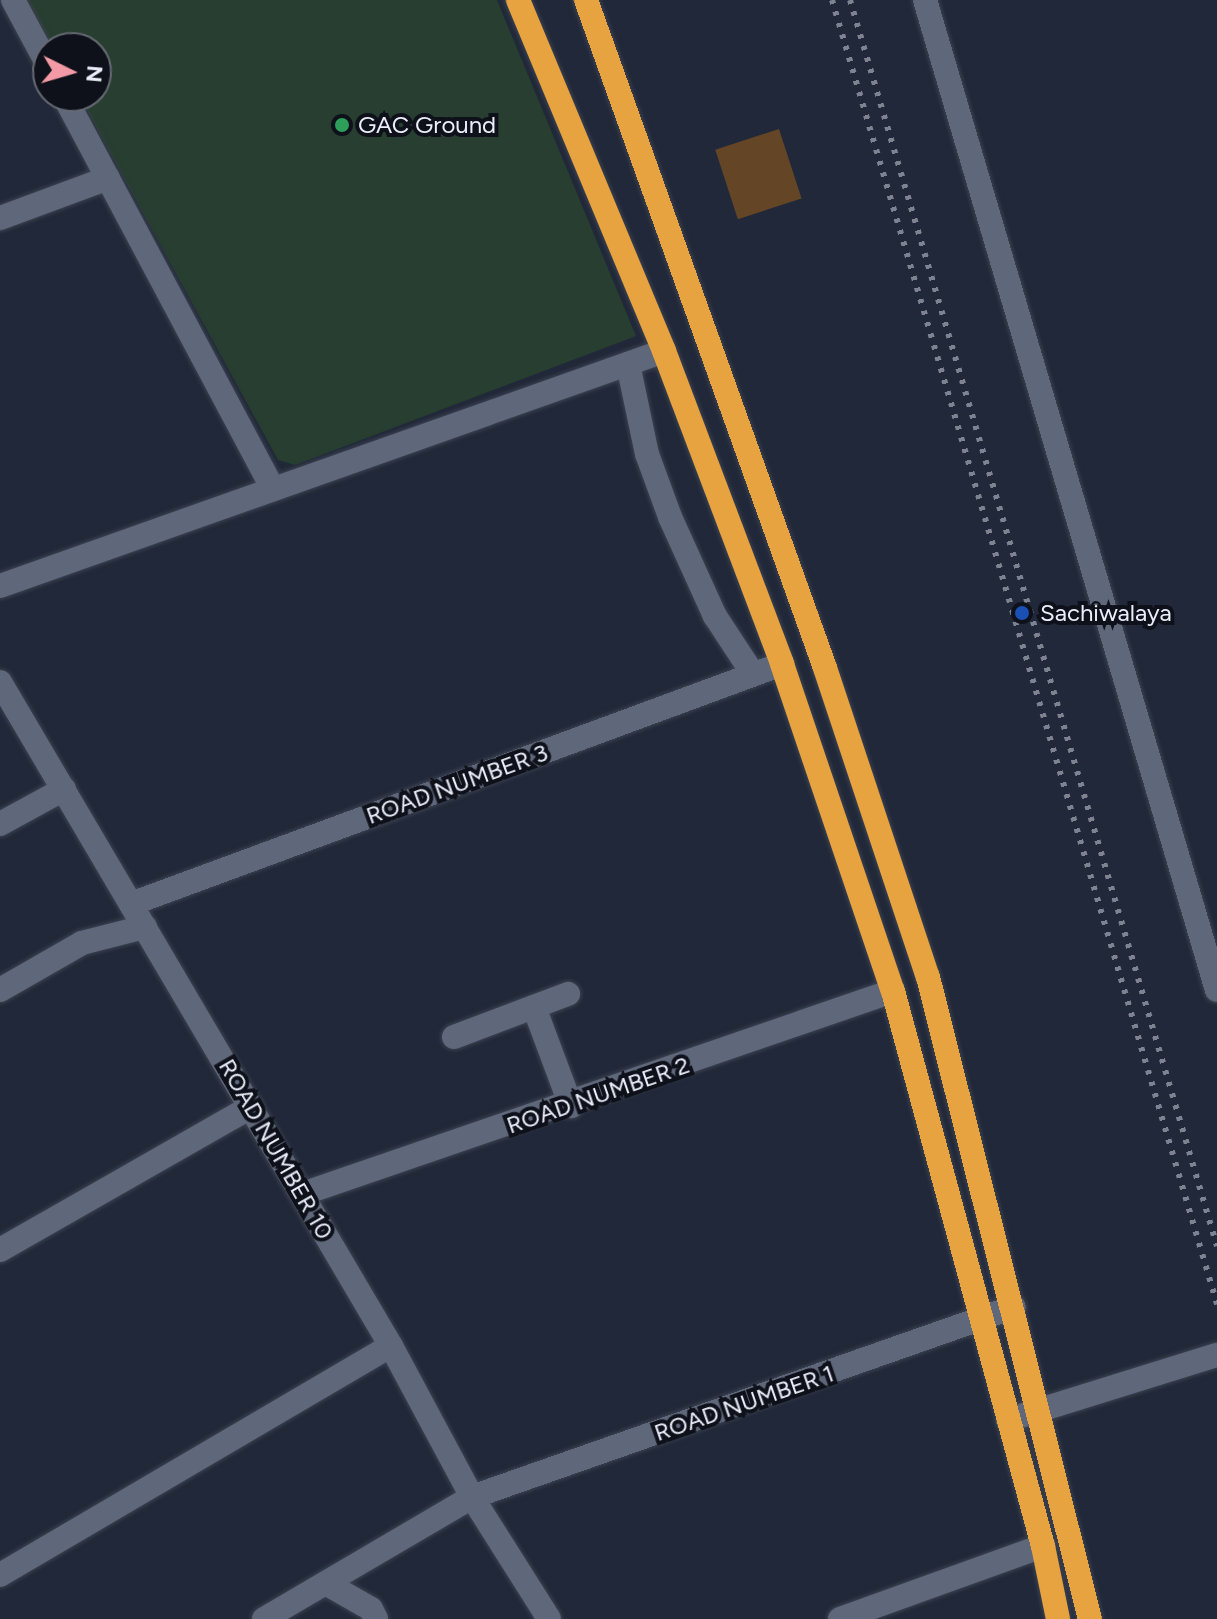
<!DOCTYPE html>
<style>
body{margin:0}
#map{position:relative;width:1217px;height:1619px;overflow:hidden;background:#212839;font-family:Figtree,sans-serif}
div>[style]{position:absolute}
.green>*{inset:0;background:#273e30}
.building>*{inset:0;background:#644526;transform-origin:0 0}
.roads{filter:drop-shadow(0 0 2px #3c4250) drop-shadow(0 0 2px #3c4250)}
.minor>*{height:24px;margin:-12px;padding:0 12px;transform-origin:12px;border-radius:12px;background:#5f677b}
.highway>*{height:24px;margin:-12px;padding:0 12px;transform-origin:12px;border-radius:12px;background:#e6a340}
.rail>*{height:6px;margin-top:-3px;transform-origin:0;background:repeating-linear-gradient(90deg,#7d8391 0 4px,transparent 0 12px)}
.dots>*{width:22px;height:22px;translate:-50% -50%;box-sizing:border-box;border:4px solid #0e1119;border-radius:50%}
span{translate:-50% -50%;white-space:nowrap;text-align:center;line-height:1.15;-webkit-text-stroke:8px #0e1119;paint-order:stroke}
.poi-label{font-size:24px;color:#e9eef9}
.left{translate:0 -50%;text-align:left}
.street-label{font-size:24px;color:#e9eef9}
.north{position:absolute;left:32px;top:32px;width:80px;height:80px;box-sizing:border-box;background:#0e1119;border:2px solid #666973;border-radius:50%;rotate:95deg;font-size:22px;font-weight:700;line-height:32px;text-align:center;color:#e9eef9}
.north::after{content:'';display:block;margin:auto;width:28px;height:36px;background:#f49aa6;clip-path:polygon(50% 0,100% 100%,50% 72%,0 100%)}
</style>
<div id="map">
<div class="green">
<div style="clip-path:polygon(27px 0,497px 0,636px 336px,295px 465px,278px 460px,79px 96px,96px 96px,96px 48px,53px 48px)"></div>
</div>
<div class="building">
<div style="left:779px;top:129px;width:73px;height:67px;rotate:72deg"></div>
</div>
<div class="roads">
<div class="minor">
<div style="left:13px;top:0;width:74px;rotate:61.7deg"></div>
<div style="left:925px;top:0;width:1032px;rotate:73.57deg"></div>
<div style="left:64px;top:96px;width:445px;rotate:62deg"></div>
<div style="left:0;top:218px;width:115px;rotate:-20.3deg"></div>
<div style="left:628px;top:364px;width:92px;rotate:78.1deg"></div>
<div style="left:647px;top:454px;width:67px;rotate:69.9deg"></div>
<div style="left:670px;top:517px;width:109px;rotate:65.6deg"></div>
<div style="left:715px;top:616px;width:69px;rotate:56.8deg"></div>
<div style="left:0;top:586px;width:704px;rotate:-19.49deg"></div>
<div style="left:0;top:682px;width:771px;rotate:59.51deg"></div>
<div style="left:391px;top:1346px;width:171px;rotate:61.8deg"></div>
<div style="left:472px;top:1497px;width:144px;rotate:57.7deg"></div>
<div style="left:0;top:824px;width:73px;rotate:-28.7deg"></div>
<div style="left:131px;top:904px;width:694px;rotate:-20.24deg"></div>
<div style="left:0;top:990px;width:95px;rotate:-29.8deg"></div>
<div style="left:82px;top:943px;width:65px;rotate:-14.3deg"></div>
<div style="left:534px;top:1007px;width:106px;rotate:69.5deg"></div>
<div style="left:454px;top:1037px;width:122px;rotate:-20.7deg"></div>
<div style="left:302px;top:1194px;width:625px;rotate:-18.96deg"></div>
<div style="left:0;top:1250px;width:289px;rotate:-29.7deg"></div>
<div style="left:1008px;top:1420px;width:219px;rotate:-17.3deg"></div>
<div style="left:0;top:1575px;width:453px;rotate:-30.4deg"></div>
<div style="left:329px;top:1585px;width:48px;rotate:29.7deg"></div>
<div style="left:371px;top:1609px;width:11px;rotate:63deg"></div>
<div style="left:264px;top:1619px;width:241px;rotate:-30.4deg"></div>
<div style="left:472px;top:1497px;width:574px;rotate:-19.32deg"></div>
<div style="left:840px;top:1619px;width:216px;rotate:-19.8deg"></div>
</div>
<div class="highway">
<div style="left:518px;top:0;width:380px;rotate:67.4deg"></div>
<div style="left:664px;top:351px;width:335px;rotate:69.3deg"></div>
<div style="left:782px;top:664px;width:345px;rotate:71.3deg"></div>
<div style="left:893px;top:991px;width:575px;rotate:74.88deg"></div>
<div style="left:1043px;top:1546px;width:75px;rotate:78.4deg"></div>
<div style="left:586px;top:0;width:709px;rotate:70.31deg"></div>
<div style="left:825px;top:668px;width:326px;rotate:71.6deg"></div>
<div style="left:928px;top:977px;width:662px;rotate:75.84deg"></div>
</div>
</div>
<div class="rail">
<div style="left:832px;top:0;width:1360px;rotate:73.55deg"></div>
<div style="left:850px;top:0;width:1299px;rotate:73.59deg"></div>
</div>
<div class="dots">
<div style="left:342px;top:125px;background:#2e9e5b"></div>
<div style="left:1022px;top:613px;background:#1a4fb4"></div>
</div>
<div class="poi-label">
<span class="left" style="left:358px;top:125px">GAC Ground</span>
<span class="left" style="left:1040px;top:613px">Sachiwalaya</span>
</div>
<div class="street-label">
<span style="left:457px;top:784px;rotate:-20deg">ROAD NUMBER 3</span>
<span style="left:598px;top:1095px;rotate:-19deg">ROAD NUMBER 2</span>
<span style="left:276px;top:1149px;rotate:60deg">ROAD NUMBER 10</span>
<span style="left:744px;top:1403px;rotate:-19deg">ROAD NUMBER 1</span>
</div>
<div class="north">N</div>
</div>
